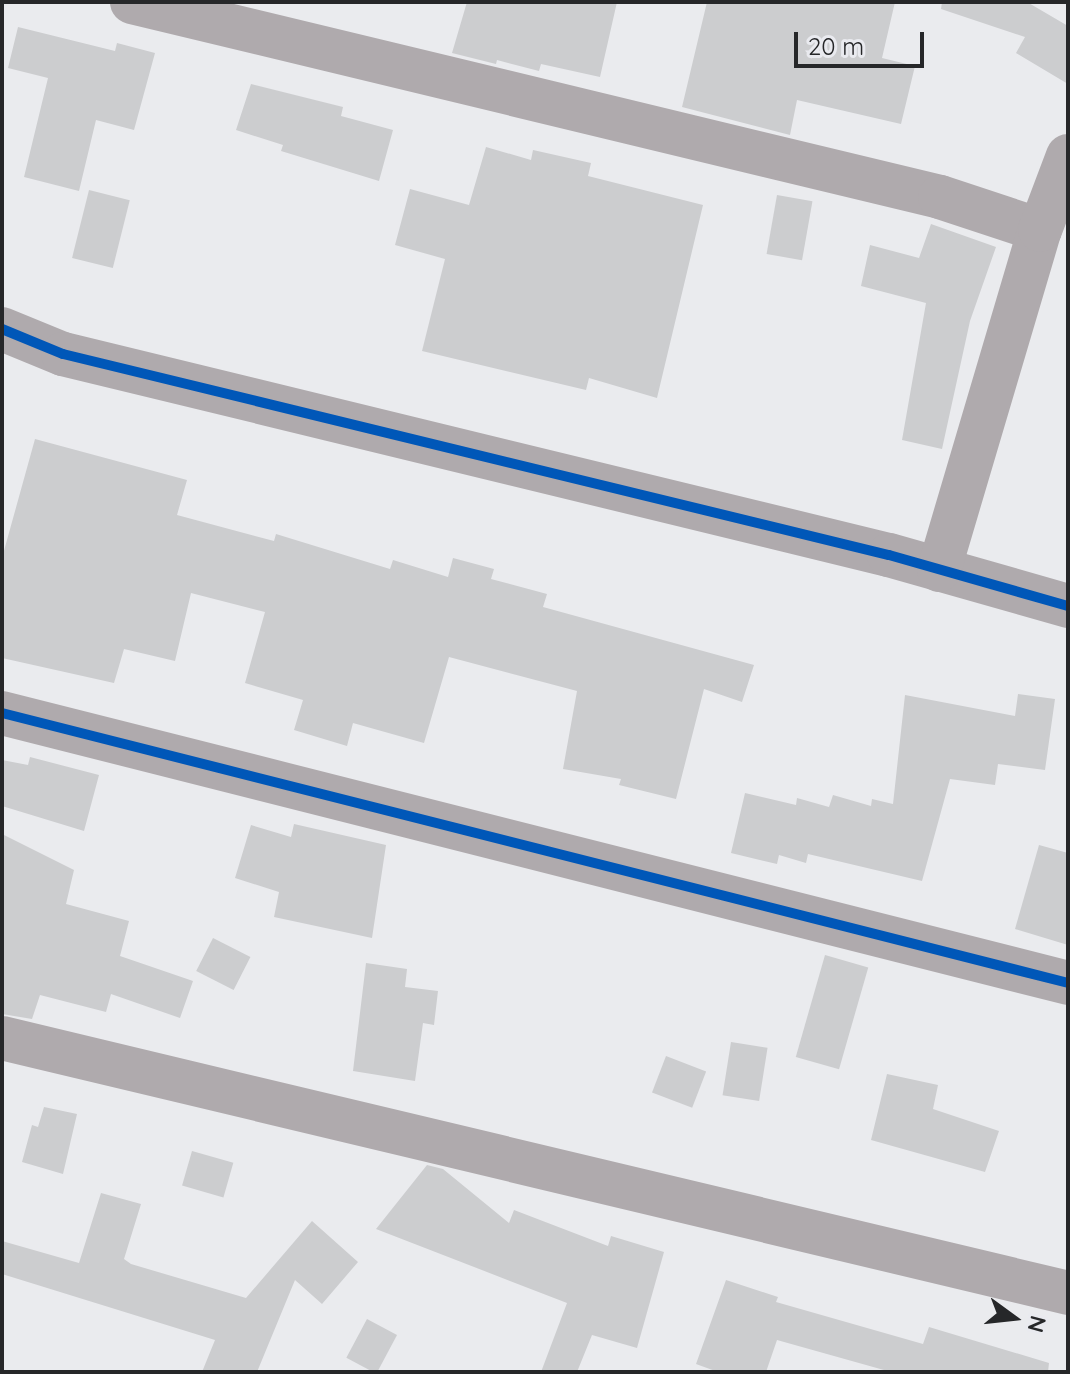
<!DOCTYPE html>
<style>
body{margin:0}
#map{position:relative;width:1070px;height:1374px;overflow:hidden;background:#eaebee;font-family:Quicksand,sans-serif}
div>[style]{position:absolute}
.building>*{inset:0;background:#cccdcf;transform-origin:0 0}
.minor>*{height:44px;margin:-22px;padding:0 22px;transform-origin:22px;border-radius:22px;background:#afaaad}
.cycleway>*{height:10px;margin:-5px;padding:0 5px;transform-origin:5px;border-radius:5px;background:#0057b8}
span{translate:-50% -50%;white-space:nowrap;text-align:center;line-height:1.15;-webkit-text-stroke:8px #e9eaef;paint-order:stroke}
.frame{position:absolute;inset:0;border:4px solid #262729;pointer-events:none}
.north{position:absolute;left:974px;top:1278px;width:80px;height:80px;-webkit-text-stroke:6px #e9eaef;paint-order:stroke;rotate:105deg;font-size:22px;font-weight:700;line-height:32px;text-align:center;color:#262729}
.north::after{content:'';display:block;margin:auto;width:28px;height:36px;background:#262729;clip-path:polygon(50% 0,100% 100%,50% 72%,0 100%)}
.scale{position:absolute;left:794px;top:32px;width:130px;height:36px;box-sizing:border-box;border:4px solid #262729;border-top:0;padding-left:10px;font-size:24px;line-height:28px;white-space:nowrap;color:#262729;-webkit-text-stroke:6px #e9eaef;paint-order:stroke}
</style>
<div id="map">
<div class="building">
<div style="clip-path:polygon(467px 2px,617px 2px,600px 77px,541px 64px,539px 71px,497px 60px,496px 64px,452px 53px)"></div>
<div style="clip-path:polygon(707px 2px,895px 2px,882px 58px,915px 66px,901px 124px,797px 100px,790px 135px,682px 107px)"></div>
<div style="clip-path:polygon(942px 2px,1027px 2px,1068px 26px,1068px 84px,1016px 53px,1025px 37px,941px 9px)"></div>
<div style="clip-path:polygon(18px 27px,115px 51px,117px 43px,155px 53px,134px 130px,96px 120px,79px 191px,24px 177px,48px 78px,8px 68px)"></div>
<div style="clip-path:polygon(251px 84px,343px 107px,341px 116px,393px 130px,379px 181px,281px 151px,283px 145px,236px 130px)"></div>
<div style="clip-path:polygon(486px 147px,531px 160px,533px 150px,591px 163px,588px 176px,703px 205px,657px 398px,589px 378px,586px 390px,422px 351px,445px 259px,395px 245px,410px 189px,469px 205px)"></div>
<div style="left:89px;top:190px;width:42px;height:70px;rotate:14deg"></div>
<div style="left:777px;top:195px;width:36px;height:60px;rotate:10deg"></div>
<div style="clip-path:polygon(931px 224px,996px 247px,970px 321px,942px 449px,902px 440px,926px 303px,861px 286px,870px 245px,919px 258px)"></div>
<div style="clip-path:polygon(35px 439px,187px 480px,177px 515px,274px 541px,276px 534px,390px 569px,393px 560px,448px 577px,453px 558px,494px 569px,491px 579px,547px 594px,543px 607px,754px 665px,742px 702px,704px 689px,676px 799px,619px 785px,621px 779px,563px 769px,577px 691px,449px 657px,424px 743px,353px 723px,347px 746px,294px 730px,303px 700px,245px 683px,265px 612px,191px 593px,175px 661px,124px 649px,114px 683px,2px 658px,2px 558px)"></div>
<div style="clip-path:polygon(1018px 694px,1055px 699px,1045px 770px,998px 764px,995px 785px,950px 779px,922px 881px,808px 854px,806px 863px,779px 855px,777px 864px,731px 853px,745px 793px,796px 805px,797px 798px,829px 807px,833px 795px,871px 806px,872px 799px,893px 804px,905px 695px,1015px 716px)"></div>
<div style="clip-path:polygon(30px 757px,99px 775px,84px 831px,2px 806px,2px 760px,28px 765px)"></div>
<div style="clip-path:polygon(294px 824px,386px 845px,372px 938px,274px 917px,279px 892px,235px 878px,251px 825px,291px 837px)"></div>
<div style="clip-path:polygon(2px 834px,74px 870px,66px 904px,129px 921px,120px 956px,193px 981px,180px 1018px,111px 994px,106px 1012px,40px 995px,32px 1019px,2px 1014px)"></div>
<div style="clip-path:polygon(1039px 845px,1068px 853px,1068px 945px,1015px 929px)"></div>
<div style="left:213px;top:938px;width:42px;height:37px;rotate:27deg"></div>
<div style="left:825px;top:955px;width:45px;height:106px;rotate:16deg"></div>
<div style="clip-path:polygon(366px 963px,407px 969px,405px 987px,438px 991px,434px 1025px,423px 1023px,415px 1081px,353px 1071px)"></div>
<div style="left:731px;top:1042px;width:37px;height:54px;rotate:9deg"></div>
<div style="left:666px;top:1056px;width:43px;height:39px;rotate:21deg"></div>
<div style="clip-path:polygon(887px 1074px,938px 1085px,933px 1109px,999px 1131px,985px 1172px,871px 1140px)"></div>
<div style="clip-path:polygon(44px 1107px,77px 1114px,63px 1174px,22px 1162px,32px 1125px,38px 1127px)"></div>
<div style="left:192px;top:1151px;width:43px;height:36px;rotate:16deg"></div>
<div style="clip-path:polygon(427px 1165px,443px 1169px,509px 1223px,514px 1210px,608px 1246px,611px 1236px,664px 1252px,637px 1348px,592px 1335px,577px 1372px,541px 1372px,567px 1303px,376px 1229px)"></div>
<div style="clip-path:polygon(101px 1193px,141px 1204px,124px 1259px,131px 1264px,246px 1298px,312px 1221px,358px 1262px,322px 1304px,295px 1280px,257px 1372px,202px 1372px,215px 1340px,2px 1274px,2px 1241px,79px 1263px)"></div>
<div style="clip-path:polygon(726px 1280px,778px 1297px,776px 1302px,923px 1344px,929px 1327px,1049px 1363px,1048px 1372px,891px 1372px,777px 1340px,766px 1372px,718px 1372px,696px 1364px)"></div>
<div style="left:367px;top:1319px;width:34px;height:44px;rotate:28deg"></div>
</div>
<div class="minor">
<div style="left:132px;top:2px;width:831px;rotate:13.57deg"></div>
<div style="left:940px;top:197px;width:105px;rotate:18.3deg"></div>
<div style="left:2px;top:329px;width:66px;rotate:22.3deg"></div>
<div style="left:63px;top:354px;width:850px;rotate:13.68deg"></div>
<div style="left:889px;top:555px;width:186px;rotate:15.9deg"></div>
<div style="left:939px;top:570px;width:355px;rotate:-73.5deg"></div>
<div style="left:1040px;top:230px;width:79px;rotate:-69.3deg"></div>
<div style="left:2px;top:713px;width:1100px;rotate:14.21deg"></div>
<div style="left:2px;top:1038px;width:1096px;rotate:13.45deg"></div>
</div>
<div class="cycleway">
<div style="left:2px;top:329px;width:66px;rotate:22.3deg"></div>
<div style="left:63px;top:354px;width:850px;rotate:13.68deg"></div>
<div style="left:889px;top:555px;width:186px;rotate:15.9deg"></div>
<div style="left:2px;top:713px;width:1100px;rotate:14.21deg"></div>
</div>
<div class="frame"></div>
<div class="north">N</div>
<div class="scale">20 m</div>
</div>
